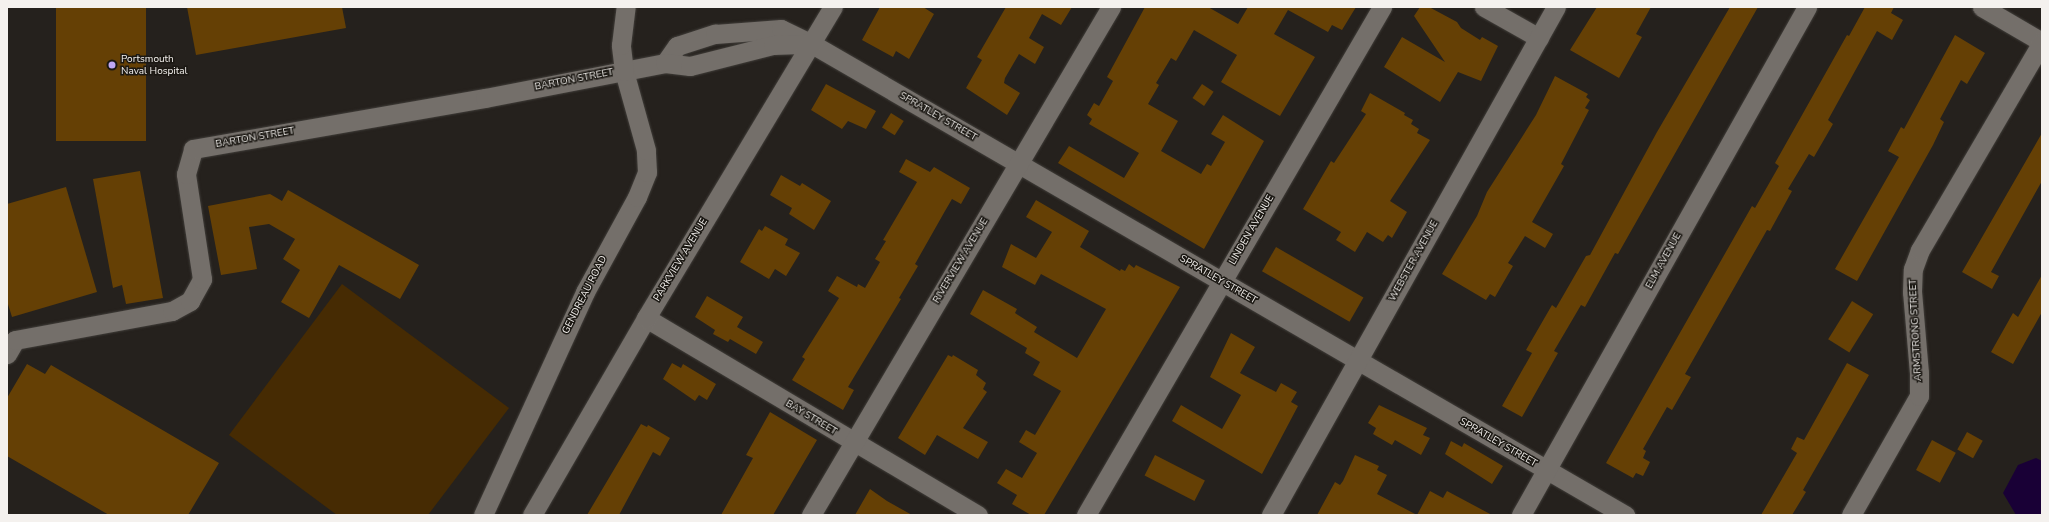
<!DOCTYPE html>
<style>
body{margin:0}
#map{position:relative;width:2049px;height:522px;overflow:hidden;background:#25211d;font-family:"Nunito Sans",sans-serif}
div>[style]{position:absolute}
.green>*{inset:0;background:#462b03}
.water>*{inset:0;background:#190036}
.building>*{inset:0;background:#654005;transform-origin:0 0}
.roads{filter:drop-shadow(0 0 1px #413e3a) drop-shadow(0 0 1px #413e3a)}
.minor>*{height:19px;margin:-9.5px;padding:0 9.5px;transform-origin:9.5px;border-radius:9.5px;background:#746f6a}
.dots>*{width:11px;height:11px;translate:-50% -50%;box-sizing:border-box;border:2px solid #1b1813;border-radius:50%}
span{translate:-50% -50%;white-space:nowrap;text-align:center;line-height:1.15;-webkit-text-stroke:3px #1b1813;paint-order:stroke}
.poi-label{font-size:10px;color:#f4f1ee}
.left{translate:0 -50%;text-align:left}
.street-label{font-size:10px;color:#f4f1ee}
.frame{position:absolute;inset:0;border:8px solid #f4f1ee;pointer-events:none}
</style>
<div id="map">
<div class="green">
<div style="clip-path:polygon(342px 284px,509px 408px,428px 515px,337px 515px,229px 435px)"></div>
</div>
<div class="water">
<div style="clip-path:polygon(2036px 458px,2042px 461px,2042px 515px,2016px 515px,2003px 493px,2018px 465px)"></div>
</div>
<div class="building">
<div style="left:56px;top:7px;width:90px;height:134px"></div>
<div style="clip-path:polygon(187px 7px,342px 7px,346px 28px,196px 55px)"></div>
<div style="clip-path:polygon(880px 7px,923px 7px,934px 14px,909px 59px,896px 51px,893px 57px,862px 40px)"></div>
<div style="clip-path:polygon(1006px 7px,1072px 7px,1061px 25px,1042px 14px,1029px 38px,1044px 47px,1035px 64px,1019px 54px,1005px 78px,1004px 83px,1020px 93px,1007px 115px,966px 88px,982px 60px,977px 57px)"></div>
<div style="clip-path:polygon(1145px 7px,1208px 7px,1238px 24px,1248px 7px,1356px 7px,1342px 30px,1332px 25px,1328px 32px,1288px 10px,1274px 34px,1315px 57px,1280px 116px,1221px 82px,1237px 55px,1194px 30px,1176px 61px,1171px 58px,1156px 83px,1159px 85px,1148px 104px,1178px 121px,1161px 151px,1201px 174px,1207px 164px,1211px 166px,1225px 142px,1211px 134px,1223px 115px,1264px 141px,1204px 249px,1058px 163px,1069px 146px,1124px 178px,1139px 153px,1089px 124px,1092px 119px,1087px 115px,1094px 103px,1099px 106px,1113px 81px,1107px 77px)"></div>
<div style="clip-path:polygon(1420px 7px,1429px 7px,1457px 22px,1461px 28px,1480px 40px,1482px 37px,1498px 46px,1481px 81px,1458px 72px,1440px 102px,1384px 67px,1402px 37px,1445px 62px,1414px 16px)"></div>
<div style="clip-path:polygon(1597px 7px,1651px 7px,1636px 34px,1642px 37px,1619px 78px,1570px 50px)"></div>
<div style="clip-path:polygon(1730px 7px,1758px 7px,1618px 254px,1615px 253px,1585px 307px,1581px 305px,1554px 351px,1558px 353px,1522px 417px,1502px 406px,1532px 353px,1526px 350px,1552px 305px,1556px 308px,1586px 256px,1590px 255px,1657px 132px)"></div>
<div style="clip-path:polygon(1865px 7px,1894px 7px,1891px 13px,1903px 20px,1892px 40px,1877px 31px,1828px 120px,1833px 124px,1814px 157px,1809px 154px,1788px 189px,1792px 191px,1770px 231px,1767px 230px,1685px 374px,1691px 377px,1672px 410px,1667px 407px,1643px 449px,1646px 451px,1643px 458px,1650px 462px,1643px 476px,1636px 473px,1633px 478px,1606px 463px,1752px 206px,1755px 208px,1779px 166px,1775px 163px,1847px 35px,1849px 36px)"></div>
<div style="clip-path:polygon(1955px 35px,1985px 53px,1967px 84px,1961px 80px,1940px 119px,1944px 122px,1933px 145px,1857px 281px,1835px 269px,1899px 157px,1888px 151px,1901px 127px,1904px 129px)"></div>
<div style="clip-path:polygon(1555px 76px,1588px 94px,1586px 97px,1590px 100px,1585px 108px,1589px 110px,1561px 164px,1564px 166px,1532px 222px,1553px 234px,1545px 248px,1525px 236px,1508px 263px,1513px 266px,1495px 297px,1490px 294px,1486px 300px,1442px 274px,1477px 216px,1487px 192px,1536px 115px)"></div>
<div style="clip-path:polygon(826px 84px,876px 111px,866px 129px,848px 121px,842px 129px,811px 110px)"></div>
<div style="left:1202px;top:84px;width:14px;height:17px;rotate:34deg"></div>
<div style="clip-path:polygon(1370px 93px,1405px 113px,1404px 115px,1413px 120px,1411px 124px,1419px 129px,1417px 133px,1430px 140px,1390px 201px,1407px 212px,1392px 238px,1388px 235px,1383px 242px,1367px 232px,1355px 252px,1336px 240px,1341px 232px,1303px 209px,1331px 161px,1334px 163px,1366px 114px,1361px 111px)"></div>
<div style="left:891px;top:113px;width:15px;height:17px;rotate:32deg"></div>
<div style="clip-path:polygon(2042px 133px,2042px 181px,1991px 272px,1999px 276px,1992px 289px,1962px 272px)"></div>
<div style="clip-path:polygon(906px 159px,930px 172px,934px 167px,970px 188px,961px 204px,952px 199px,945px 211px,915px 264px,918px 266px,899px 298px,901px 299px,848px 387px,854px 390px,843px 410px,792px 380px,805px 359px,802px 357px,839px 298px,828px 291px,837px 276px,857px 287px,858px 284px,865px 288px,880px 262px,875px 259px,886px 241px,883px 240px,917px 182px,899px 172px)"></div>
<div style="clip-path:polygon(140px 171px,163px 298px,126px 304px,122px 285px,113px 288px,93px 179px)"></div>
<div style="clip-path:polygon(781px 175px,800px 186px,802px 183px,831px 201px,814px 230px,789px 214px,792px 208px,770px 195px)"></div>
<div style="clip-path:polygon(66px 187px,97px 292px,12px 317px,7px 301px,7px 204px)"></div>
<div style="clip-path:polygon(288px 190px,419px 265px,400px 299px,339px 265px,309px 318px,281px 302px,300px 270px,283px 259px,295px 239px,269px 224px,249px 227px,257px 269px,221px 275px,208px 206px,270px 194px,282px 201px)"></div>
<div style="clip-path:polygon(1036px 200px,1089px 231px,1080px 247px,1120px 271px,1121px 269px,1125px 271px,1129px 264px,1134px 268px,1136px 265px,1180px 287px,1044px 515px,1031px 515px,1012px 504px,1017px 495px,997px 483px,1006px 469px,1022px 478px,1037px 453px,1019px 442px,1026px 430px,1035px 435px,1061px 391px,1033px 375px,1040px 362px,1025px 353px,1027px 348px,970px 314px,983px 290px,1017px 309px,1015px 313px,1037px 327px,1034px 332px,1077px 358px,1106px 309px,1041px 274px,1035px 285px,1002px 267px,1011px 244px,1036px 258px,1052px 232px,1026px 217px)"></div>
<div style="clip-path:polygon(765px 226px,788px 239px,785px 245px,800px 253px,786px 276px,775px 269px,769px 279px,740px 262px,759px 229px,762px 231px)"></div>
<div style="left:1276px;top:247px;width:101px;height:28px;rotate:30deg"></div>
<div style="clip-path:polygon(2042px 275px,2042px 312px,2013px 364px,1991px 352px,2013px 313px,2018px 317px)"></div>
<div style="clip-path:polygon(707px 296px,743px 317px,737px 327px,763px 342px,756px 354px,730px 339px,728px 342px,713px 334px,715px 330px,695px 317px)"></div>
<div style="left:1852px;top:301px;width:25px;height:45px;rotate:32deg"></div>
<div style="clip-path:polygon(1231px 333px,1255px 347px,1240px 373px,1276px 392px,1281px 383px,1297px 392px,1291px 402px,1298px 406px,1262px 474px,1172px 421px,1181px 405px,1222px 429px,1241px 395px,1210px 377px)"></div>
<div style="clip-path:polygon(948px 355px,952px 357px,953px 355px,978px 370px,976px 375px,986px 383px,983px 389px,987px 392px,963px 428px,988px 442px,978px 459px,937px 435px,925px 455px,898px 438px)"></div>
<div style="clip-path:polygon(672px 363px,681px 368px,683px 364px,716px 384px,707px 400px,699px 395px,695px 401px,663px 379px)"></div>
<div style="clip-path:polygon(1847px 363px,1869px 375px,1803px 490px,1806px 492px,1792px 515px,1761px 515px,1797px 453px,1791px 449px,1797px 437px,1804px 440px)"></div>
<div style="clip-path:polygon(27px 364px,45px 374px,51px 365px,219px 463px,188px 515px,109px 515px,7px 456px,7px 398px)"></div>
<div style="clip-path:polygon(1379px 405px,1427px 428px,1423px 435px,1430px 438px,1421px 455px,1395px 440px,1392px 445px,1373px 434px,1376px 428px,1368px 423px)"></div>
<div style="clip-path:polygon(770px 412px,817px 440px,773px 515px,721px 515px,753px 458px,746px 455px)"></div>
<div style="clip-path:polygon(641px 424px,647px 427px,648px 425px,670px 438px,660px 456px,653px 452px,619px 515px,587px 515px)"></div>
<div style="left:1967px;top:432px;width:18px;height:20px;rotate:29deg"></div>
<div style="left:1932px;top:440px;width:27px;height:34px;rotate:28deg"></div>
<div style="clip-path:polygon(1451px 441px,1462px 447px,1464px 443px,1503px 466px,1492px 484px,1445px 454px)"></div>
<div style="left:1155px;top:455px;width:56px;height:23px;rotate:27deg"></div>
<div style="clip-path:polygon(1355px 455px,1379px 466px,1377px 470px,1387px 475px,1377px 494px,1417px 515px,1430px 491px,1443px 498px,1447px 491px,1492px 515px,1317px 515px,1335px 482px,1340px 485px,1343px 481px)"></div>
<div style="clip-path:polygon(870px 489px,887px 501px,912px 515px,855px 515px)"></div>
</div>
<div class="roads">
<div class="minor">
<div style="left:1484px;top:7px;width:63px;rotate:29.4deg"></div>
<div style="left:1982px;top:7px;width:69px;rotate:30.3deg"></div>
<div style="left:665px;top:63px;width:21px;rotate:-55deg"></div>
<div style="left:677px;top:46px;width:40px;rotate:-18deg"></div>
<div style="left:715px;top:34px;width:66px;rotate:-4.3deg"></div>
<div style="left:781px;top:29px;width:34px;rotate:26deg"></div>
<div style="left:812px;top:44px;width:940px;rotate:30.09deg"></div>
<div style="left:646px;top:318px;width:386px;rotate:30.7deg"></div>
<div style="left:7px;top:354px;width:16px;rotate:-60deg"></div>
<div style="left:15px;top:340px;width:160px;rotate:-10.5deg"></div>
<div style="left:172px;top:311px;width:21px;rotate:-29deg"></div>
<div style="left:190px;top:301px;width:25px;rotate:-61deg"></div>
<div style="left:202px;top:279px;width:106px;rotate:-98.7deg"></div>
<div style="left:186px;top:174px;width:26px;rotate:-74deg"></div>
<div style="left:193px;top:149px;width:296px;rotate:-9.9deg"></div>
<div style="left:485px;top:98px;width:183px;rotate:-11deg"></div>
<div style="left:665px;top:63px;width:25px;rotate:7deg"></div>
<div style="left:690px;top:66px;width:86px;rotate:-14.2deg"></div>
<div style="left:773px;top:45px;width:36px;rotate:-2deg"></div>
<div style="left:483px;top:515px;width:245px;rotate:-65.4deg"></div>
<div style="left:585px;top:292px;width:108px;rotate:-61.3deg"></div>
<div style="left:637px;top:197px;width:27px;rotate:-68deg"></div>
<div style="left:647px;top:172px;width:22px;rotate:-93deg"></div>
<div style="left:646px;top:150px;width:82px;rotate:-105.6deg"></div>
<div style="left:624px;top:71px;width:26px;rotate:-97deg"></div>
<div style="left:621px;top:45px;width:38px;rotate:-83deg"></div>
<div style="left:532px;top:515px;width:228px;rotate:-59.9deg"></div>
<div style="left:646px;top:318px;width:363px;rotate:-59deg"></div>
<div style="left:811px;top:515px;width:590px;rotate:-59.44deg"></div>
<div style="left:1086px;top:515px;width:588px;rotate:-59.77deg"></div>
<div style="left:1271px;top:515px;width:582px;rotate:-60.71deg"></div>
<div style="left:1521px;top:515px;width:583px;rotate:-60.62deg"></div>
<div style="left:1851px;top:515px;width:137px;rotate:-60.3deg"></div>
<div style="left:1919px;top:396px;width:23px;rotate:-90deg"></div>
<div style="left:1919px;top:373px;width:81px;rotate:-94.9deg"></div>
<div style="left:1912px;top:292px;width:23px;rotate:-88deg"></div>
<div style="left:1913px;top:269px;width:20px;rotate:-70deg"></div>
<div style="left:1920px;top:250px;width:241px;rotate:-59.6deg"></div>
</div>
</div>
<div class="dots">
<div style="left:112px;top:65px;background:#c0a8f3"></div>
</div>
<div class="poi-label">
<span class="left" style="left:121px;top:65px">Portsmouth<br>Naval Hospital</span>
</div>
<div class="street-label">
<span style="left:574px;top:80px;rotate:-11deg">BARTON STREET</span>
<span style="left:938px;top:117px;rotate:30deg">SPRATLEY STREET</span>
<span style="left:255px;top:138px;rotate:-10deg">BARTON STREET</span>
<span style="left:1252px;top:230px;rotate:-60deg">LINDEN AVENUE</span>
<span style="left:681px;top:260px;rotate:-59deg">PARKVIEW AVENUE</span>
<span style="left:961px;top:261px;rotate:-59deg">RIVERVIEW AVENUE</span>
<span style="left:1414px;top:261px;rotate:-61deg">WEBSTER AVENUE</span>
<span style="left:1664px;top:261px;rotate:-61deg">ELM AVENUE</span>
<span style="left:1218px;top:280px;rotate:30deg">SPRATLEY STREET</span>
<span style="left:585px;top:295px;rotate:-63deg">GENDREAU ROAD</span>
<span style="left:1916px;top:330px;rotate:-93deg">ARMSTRONG STREET</span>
<span style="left:811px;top:418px;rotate:31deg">BAY STREET</span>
<span style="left:1498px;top:443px;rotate:30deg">SPRATLEY STREET</span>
</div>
<div class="frame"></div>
</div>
